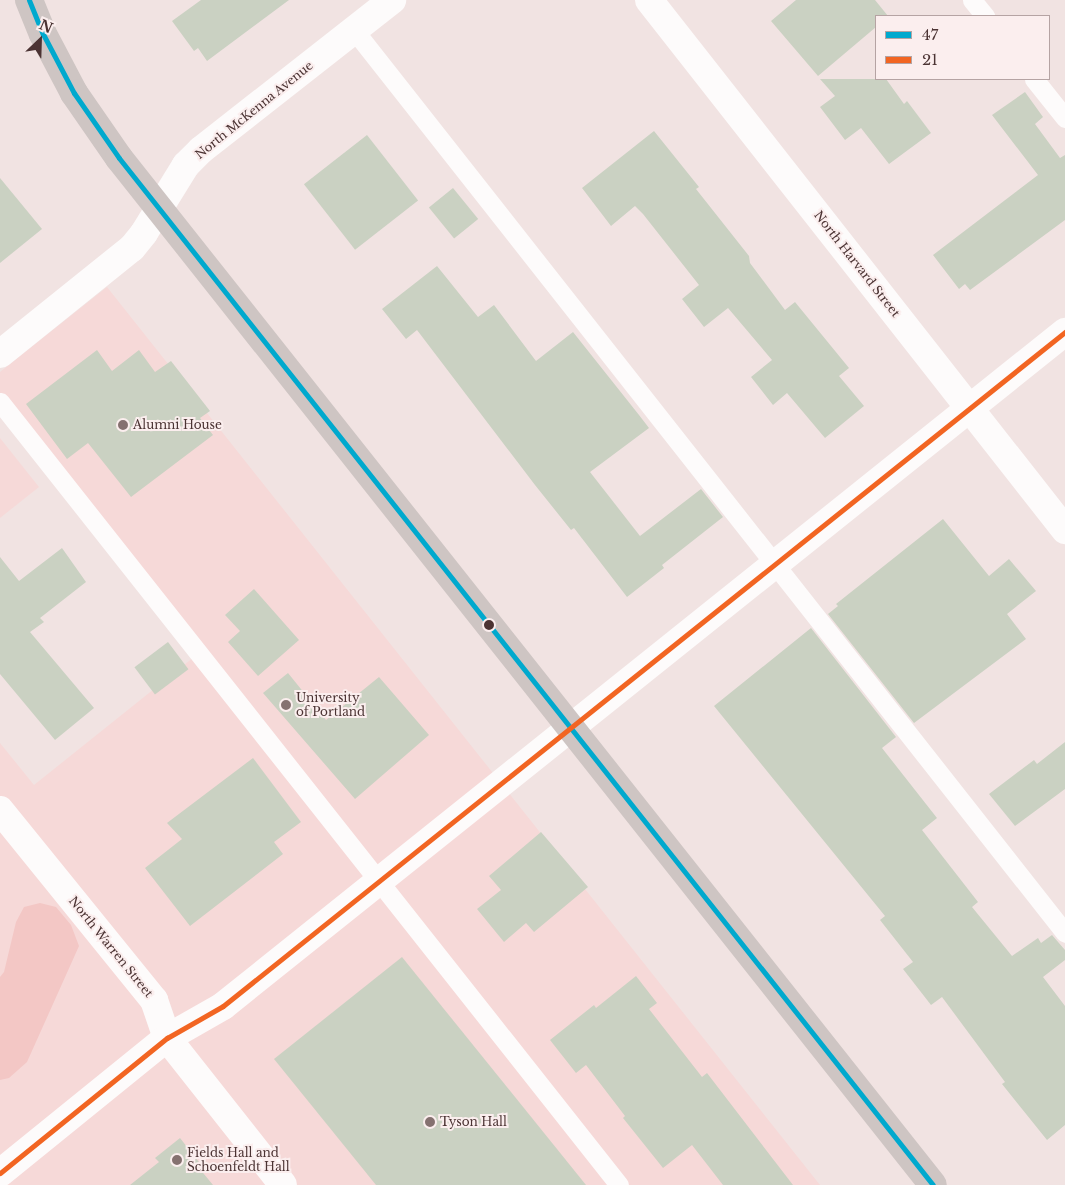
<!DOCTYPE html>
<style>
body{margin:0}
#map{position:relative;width:1065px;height:1185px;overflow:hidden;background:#f1e3e2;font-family:"Libre Baskerville",serif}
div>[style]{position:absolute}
.built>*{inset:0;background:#f6d9d8}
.green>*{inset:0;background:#f3c7c5}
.building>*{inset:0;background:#cad1c2;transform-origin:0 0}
.service>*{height:19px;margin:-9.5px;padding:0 9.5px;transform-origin:9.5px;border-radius:9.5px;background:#fdfbfb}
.minor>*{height:28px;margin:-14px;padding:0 14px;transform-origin:14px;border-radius:14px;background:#fdfbfb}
.secondary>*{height:28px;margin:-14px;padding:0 14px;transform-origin:14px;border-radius:14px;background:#cec5c3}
.bus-1>*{height:5px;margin:-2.5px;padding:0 2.5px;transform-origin:2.5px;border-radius:2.5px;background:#00a9ce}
.bus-2>*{height:5px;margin:-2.5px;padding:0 2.5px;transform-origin:2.5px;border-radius:2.5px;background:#f26522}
.dots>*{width:14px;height:14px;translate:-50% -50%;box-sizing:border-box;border:2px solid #fbeeee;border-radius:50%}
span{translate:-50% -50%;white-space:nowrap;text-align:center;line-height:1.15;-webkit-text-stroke:4px #fbeeee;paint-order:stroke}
.street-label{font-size:12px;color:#4b3333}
.poi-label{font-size:12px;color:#4b3333}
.left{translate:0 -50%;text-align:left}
.legend{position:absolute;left:875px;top:15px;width:175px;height:65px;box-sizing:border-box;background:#fbeeee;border:1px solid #b5a3a3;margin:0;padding:6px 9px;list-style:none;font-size:15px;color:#4b3333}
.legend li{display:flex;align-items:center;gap:10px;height:25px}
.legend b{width:25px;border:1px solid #b5a3a3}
.north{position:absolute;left:15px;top:15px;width:50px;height:50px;-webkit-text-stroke:4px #fbeeee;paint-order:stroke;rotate:24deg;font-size:14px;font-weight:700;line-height:20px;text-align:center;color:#4b3333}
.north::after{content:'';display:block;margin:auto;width:18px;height:22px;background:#4b3333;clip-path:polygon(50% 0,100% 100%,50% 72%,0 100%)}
</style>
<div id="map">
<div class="built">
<div style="clip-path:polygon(107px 287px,820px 1185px,0 1185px,0 743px,34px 785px,199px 653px,0 402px,0 372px)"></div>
<div style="clip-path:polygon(0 438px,39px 487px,0 518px)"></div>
</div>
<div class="green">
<div style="clip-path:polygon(40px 903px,56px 907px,71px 925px,79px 946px,27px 1062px,9px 1078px,0 1080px,0 977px,4px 972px,16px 922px,24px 907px)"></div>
</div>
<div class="building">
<div style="clip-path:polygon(201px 0,289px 0,207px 61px,198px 48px,194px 51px,172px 21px)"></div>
<div style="clip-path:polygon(796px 0,875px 0,888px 16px,876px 16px,876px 27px,818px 76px,771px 21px)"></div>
<div style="clip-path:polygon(820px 79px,886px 79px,904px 104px,907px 101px,931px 133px,889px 164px,861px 128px,845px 140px,820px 107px,835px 96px)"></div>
<div style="clip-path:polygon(1025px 92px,1043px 117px,1035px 124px,1060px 158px,1065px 155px,1065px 220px,970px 290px,965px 284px,959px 289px,933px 255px,1038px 175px,992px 115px)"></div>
<div style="clip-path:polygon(654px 131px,699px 187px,696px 189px,749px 256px,750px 263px,785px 310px,795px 302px,849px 368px,839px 376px,864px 406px,825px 438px,787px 393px,773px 405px,751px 377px,772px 360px,728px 308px,704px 327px,682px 299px,699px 285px,643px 214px,635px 206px,611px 226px,582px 188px)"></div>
<div style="left:367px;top:135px;width:83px;height:80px;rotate:52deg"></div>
<div style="clip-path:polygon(0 178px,42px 229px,0 263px)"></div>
<div style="left:453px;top:188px;width:40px;height:31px;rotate:51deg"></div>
<div style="clip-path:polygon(437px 266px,478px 317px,494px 305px,536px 361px,573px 332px,639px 415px,649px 428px,590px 472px,640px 536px,701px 489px,723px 517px,662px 565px,664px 568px,627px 597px,574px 528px,571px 530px,535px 485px,417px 330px,406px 339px,382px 309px)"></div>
<div style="clip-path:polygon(97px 350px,112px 371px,139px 350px,155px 372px,171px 361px,210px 411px,200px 418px,213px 435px,131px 497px,88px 443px,67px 459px,26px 404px)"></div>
<div style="clip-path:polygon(943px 519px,989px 576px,1009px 559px,1036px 591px,1007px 614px,1026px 639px,914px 723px,828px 614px,838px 606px,836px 604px)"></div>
<div style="clip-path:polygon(62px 548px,86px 582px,40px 618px,44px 622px,30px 632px,94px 708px,55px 740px,0 674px,0 557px,19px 581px)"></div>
<div style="clip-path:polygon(254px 589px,299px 640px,258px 676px,228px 642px,240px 631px,225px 615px)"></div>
<div style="clip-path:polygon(811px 628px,896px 737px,882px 748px,937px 818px,922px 830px,978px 902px,972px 907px,1012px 956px,1038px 938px,1041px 943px,1052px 935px,1065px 950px,1065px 960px,1043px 977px,1065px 1006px,1065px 1125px,1047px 1140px,1002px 1084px,1005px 1082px,942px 997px,931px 1005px,903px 969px,913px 962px,880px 920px,885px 916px,714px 706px)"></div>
<div style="left:168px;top:642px;width:34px;height:42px;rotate:53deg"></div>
<div style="clip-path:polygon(288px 673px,326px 720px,379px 677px,429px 735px,355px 799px,263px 693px)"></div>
<div style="clip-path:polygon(1065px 742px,1065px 789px,1015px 826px,989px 794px,1034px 760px,1037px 764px)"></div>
<div style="clip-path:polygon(253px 758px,301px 822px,274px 842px,283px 854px,190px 926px,145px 868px,182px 839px,167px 823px)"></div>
<div style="clip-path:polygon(541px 832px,588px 887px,534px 932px,526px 923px,504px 942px,477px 909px,501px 890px,489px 876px)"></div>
<div style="clip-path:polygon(402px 957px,586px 1185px,376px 1185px,274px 1059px)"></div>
<div style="clip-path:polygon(636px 976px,657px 1003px,649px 1009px,702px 1077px,707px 1073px,793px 1185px,723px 1185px,692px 1145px,663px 1168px,623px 1118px,625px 1116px,586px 1065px,576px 1073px,550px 1040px,594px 1005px,596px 1008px)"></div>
<div style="clip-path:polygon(180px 1138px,202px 1166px,199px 1168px,213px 1185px,130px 1185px,159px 1162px,155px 1158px)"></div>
</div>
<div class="service">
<div style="left:972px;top:0;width:21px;rotate:51deg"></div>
<div style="left:354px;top:30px;width:1149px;rotate:51.78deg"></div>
<div style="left:1034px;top:79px;width:50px;rotate:51.5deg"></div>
<div style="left:0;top:402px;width:998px;rotate:51.67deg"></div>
</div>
<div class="minor">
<div style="left:649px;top:0;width:674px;rotate:51.87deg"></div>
<div style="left:0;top:354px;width:169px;rotate:-38.8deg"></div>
<div style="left:132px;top:248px;width:19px;rotate:-51deg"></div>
<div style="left:144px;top:233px;width:80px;rotate:-58.3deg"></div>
<div style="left:186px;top:165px;width:21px;rotate:-45deg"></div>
<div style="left:201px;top:150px;width:243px;rotate:-38.1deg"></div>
<div style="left:0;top:810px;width:245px;rotate:51deg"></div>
<div style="left:154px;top:1000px;width:40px;rotate:71.1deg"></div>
<div style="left:167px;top:1038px;width:187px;rotate:51.7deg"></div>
<div style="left:0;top:1173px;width:215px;rotate:-39deg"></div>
<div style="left:167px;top:1038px;width:64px;rotate:-29.7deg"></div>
<div style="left:223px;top:1006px;width:1079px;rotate:-38.68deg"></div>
</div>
<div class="secondary">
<div style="left:29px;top:0;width:37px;rotate:68deg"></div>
<div style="left:43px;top:34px;width:67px;rotate:62.3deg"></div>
<div style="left:74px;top:93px;width:79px;rotate:55.3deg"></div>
<div style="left:119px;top:158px;width:1310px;rotate:51.6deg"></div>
</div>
<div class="bus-1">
<div style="left:29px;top:0;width:37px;rotate:68deg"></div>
<div style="left:43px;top:34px;width:67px;rotate:62.3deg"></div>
<div style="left:74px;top:93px;width:79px;rotate:55.3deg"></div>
<div style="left:119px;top:158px;width:1310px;rotate:51.6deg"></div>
</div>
<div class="bus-2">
<div style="left:0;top:1173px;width:215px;rotate:-39deg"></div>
<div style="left:167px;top:1038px;width:64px;rotate:-29.7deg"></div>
<div style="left:223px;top:1006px;width:1079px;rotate:-38.68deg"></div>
</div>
<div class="dots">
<div style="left:123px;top:425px;background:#857170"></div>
<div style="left:489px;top:625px;background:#4b3333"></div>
<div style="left:286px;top:705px;background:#857170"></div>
<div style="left:430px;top:1122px;background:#857170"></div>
<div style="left:177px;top:1160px;background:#857170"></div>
</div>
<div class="street-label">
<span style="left:254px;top:110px;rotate:-39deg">North McKenna Avenue</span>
<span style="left:857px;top:264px;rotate:52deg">North Harvard Street</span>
<span style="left:111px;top:947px;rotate:51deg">North Warren Street</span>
</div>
<div class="poi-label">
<span class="left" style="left:133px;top:425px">Alumni House</span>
<span class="left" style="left:296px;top:705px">University<br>of Portland</span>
<span class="left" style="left:440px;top:1122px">Tyson Hall</span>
<span class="left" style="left:187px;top:1160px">Fields Hall and<br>Schoenfeldt Hall</span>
</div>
<ul class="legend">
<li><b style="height:6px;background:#00a9ce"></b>47</li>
<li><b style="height:6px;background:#f26522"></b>21</li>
</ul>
<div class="north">N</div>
</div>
